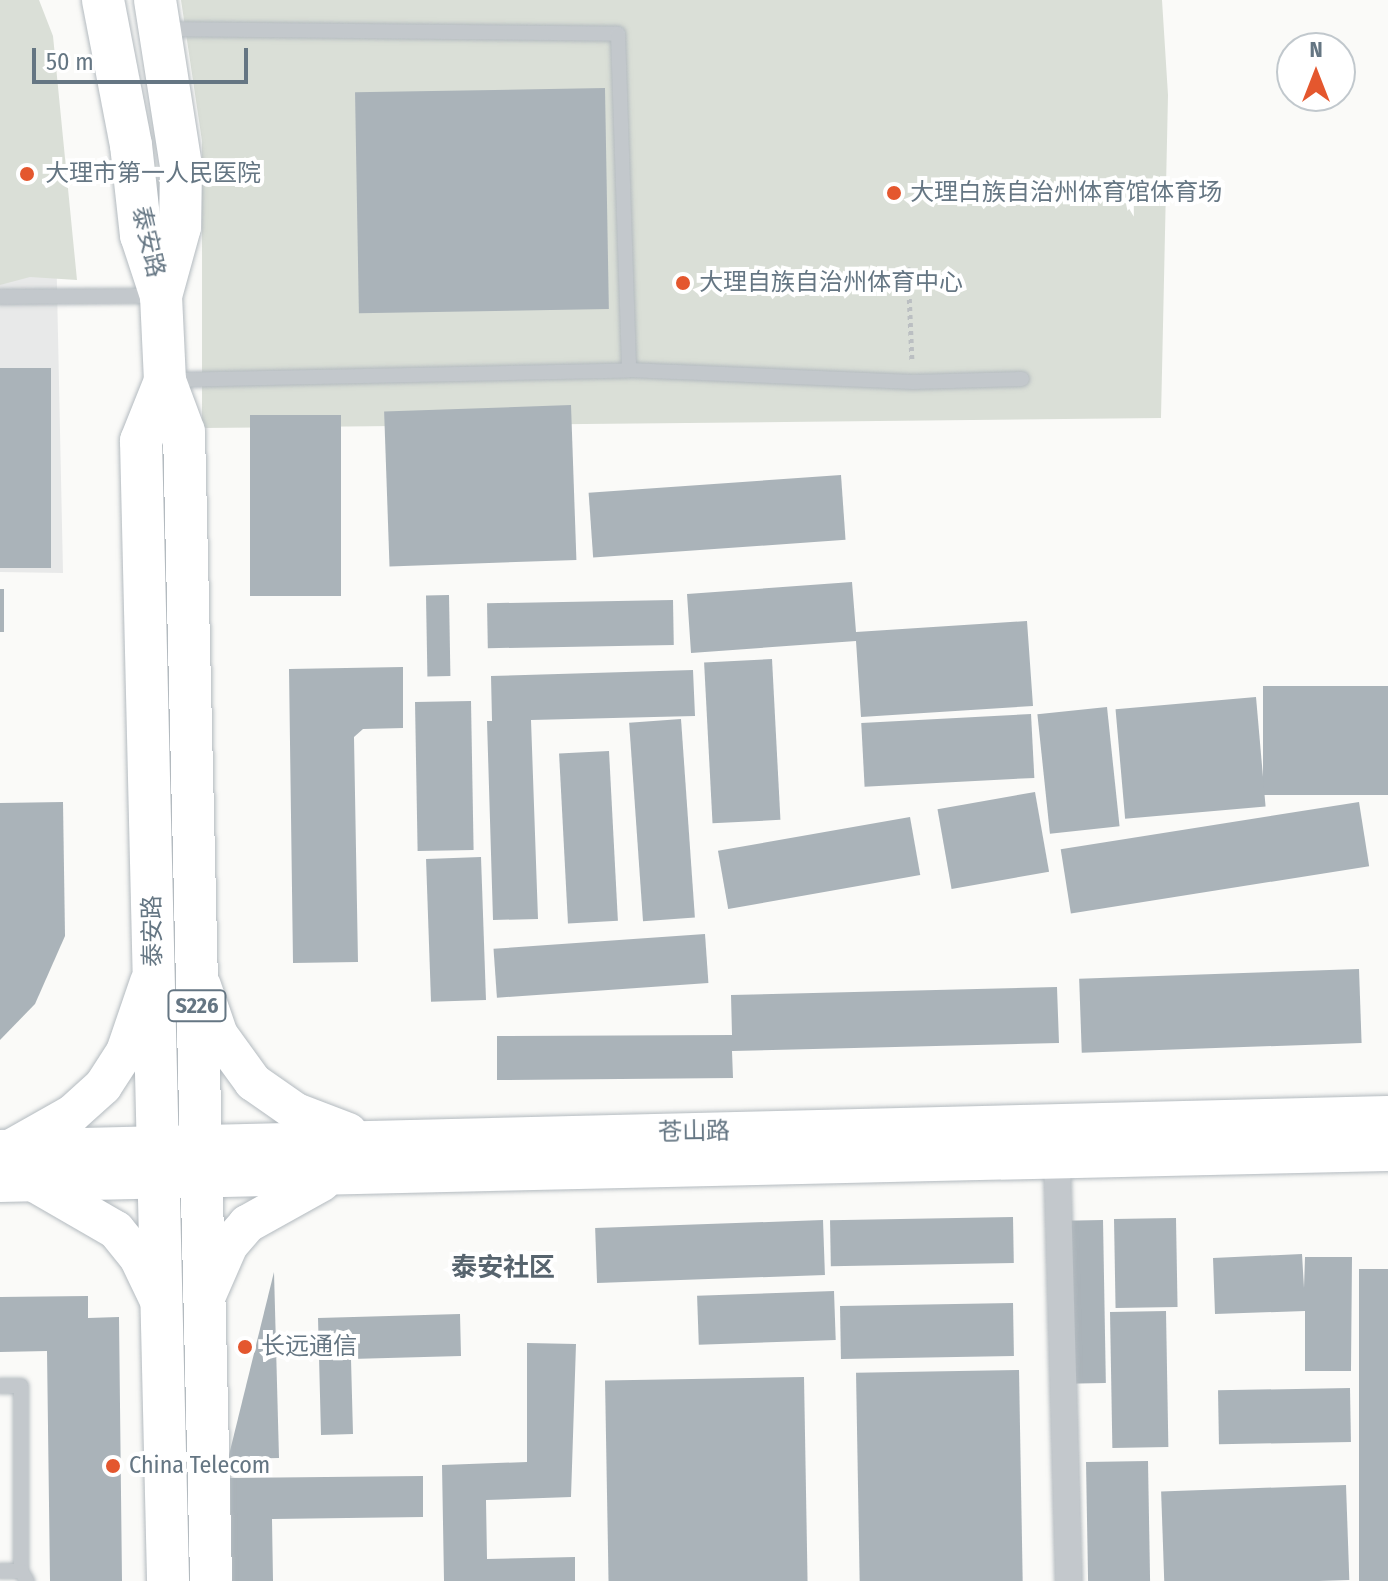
<!DOCTYPE html>
<meta charset="utf-8">
<style>
body{margin:0}
#map{position:relative;width:1388px;height:1581px;overflow:hidden;background:#fafaf8;font-family:"Fira Sans Condensed","Noto Sans SC",sans-serif}
div>[style]{position:absolute}
.built>*{inset:0;background:#e8e9e9}
.green>*{inset:0;background:#dadfd7}
.building>*{inset:0;background:#aab3b9;transform-origin:0 0}
.path>*{height:5px;margin-top:-2.5px;transform-origin:0;background:repeating-linear-gradient(90deg,#bbbfc2 0 4px,transparent 0 8px)}
.roads{filter:drop-shadow(0 0 2px #b3babf) drop-shadow(0 0 2px #b3babf)}
.lane>*{height:14px;margin:-7px;padding:0 7px;transform-origin:7px;border-radius:7px;background:#c3c8cc}
.street>*{height:26px;margin:-13px;padding:0 13px;transform-origin:13px;border-radius:13px;background:#c3c8cc}
.secondary>*{height:38px;margin:-19px;padding:0 19px;transform-origin:19px;border-radius:19px;background:#fff}
.primary>*{height:42px;margin:-21px;padding:0 21px;transform-origin:21px;border-radius:21px;background:#fff}
.dots>*{width:22px;height:22px;translate:-50% -50%;box-sizing:border-box;border:4px solid #fff;border-radius:50%}
span{translate:-50% -50%;white-space:nowrap;text-align:center;line-height:1.15;-webkit-text-stroke:8px #fff;paint-order:stroke}
.shield-label span{padding:2px 6px;background:#fff;border:2px solid;border-radius:6px;-webkit-text-stroke-width:0}
.shield-label{font-size:22px;color:#657683;font-weight:700}
.poi-label{font-size:24px;color:#657683}
.left{translate:0 -50%;text-align:left}
.street-label{font-size:24px;color:#657683}
.neighbourhood-label{font-size:26px;color:#57646e;font-weight:700}
.north{position:absolute;left:1276px;top:32px;width:80px;height:80px;box-sizing:border-box;background:#fff;border:2px solid #c1c8cd;border-radius:50%;rotate:0deg;font-size:22px;font-weight:700;line-height:32px;text-align:center;color:#657683}
.north::after{content:'';display:block;margin:auto;width:28px;height:36px;background:#e4572e;clip-path:polygon(50% 0,100% 100%,50% 72%,0 100%)}
.scale{position:absolute;left:32px;top:48px;width:216px;height:36px;box-sizing:border-box;border:4px solid #657683;border-top:0;padding-left:10px;font-size:24px;line-height:28px;white-space:nowrap;color:#657683;-webkit-text-stroke:6px #fff;paint-order:stroke}
</style>
<div id="map">
<div class="built">
<div style="clip-path:polygon(0 0,52px 50px,63px 573px,0 572px)"></div>
</div>
<div class="green">
<div style="clip-path:polygon(0 0,39px 0,53px 36px,77px 280px,30px 277px,0 285px)"></div>
<div style="clip-path:polygon(181px 0,1162px 0,1168px 95px,1161px 418px,202px 428px,202px 141px)"></div>
</div>
<div class="building">
<div style="left:605px;top:88px;width:221px;height:250px;rotate:89deg"></div>
<div style="left:0;top:368px;width:51px;height:200px"></div>
<div style="left:571px;top:405px;width:155px;height:187px;rotate:88deg"></div>
<div style="left:250px;top:415px;width:91px;height:181px"></div>
<div style="left:841px;top:475px;width:65px;height:253px;rotate:86deg"></div>
<div style="clip-path:polygon(852px 582px,856px 632px,1027px 621px,1033px 706px,861px 717px,856px 641px,691px 653px,687px 594px)"></div>
<div style="left:0;top:589px;width:4px;height:43px"></div>
<div style="left:449px;top:595px;width:81px;height:23px;rotate:89deg"></div>
<div style="left:673px;top:600px;width:45px;height:186px;rotate:89deg"></div>
<div style="left:772px;top:659px;width:161px;height:68px;rotate:87deg"></div>
<div style="clip-path:polygon(403px 667px,403px 728px,363px 729px,354px 737px,358px 962px,293px 963px,289px 669px)"></div>
<div style="clip-path:polygon(693px 670px,695px 716px,531px 720px,538px 919px,493px 920px,487px 721px,492px 721px,491px 676px)"></div>
<div style="left:1388px;top:686px;width:109px;height:125px;rotate:90deg"></div>
<div style="left:1256px;top:697px;width:110px;height:141px;rotate:85deg"></div>
<div style="left:471px;top:701px;width:149px;height:56px;rotate:89deg"></div>
<div style="left:1107px;top:707px;width:120px;height:70px;rotate:84deg"></div>
<div style="left:1031px;top:714px;width:64px;height:170px;rotate:87deg"></div>
<div style="left:681px;top:719px;width:199px;height:52px;rotate:86deg"></div>
<div style="left:609px;top:751px;width:170px;height:50px;rotate:87deg"></div>
<div style="left:1035px;top:792px;width:81px;height:99px;rotate:80deg"></div>
<div style="clip-path:polygon(63px 802px,65px 936px,35px 1004px,0 1040px,0 803px)"></div>
<div style="left:1359px;top:802px;width:65px;height:302px;rotate:81deg"></div>
<div style="left:910px;top:817px;width:59px;height:195px;rotate:80deg"></div>
<div style="left:481px;top:857px;width:143px;height:55px;rotate:88deg"></div>
<div style="left:705px;top:934px;width:49px;height:212px;rotate:86deg"></div>
<div style="left:1359px;top:969px;width:74px;height:280px;rotate:88deg"></div>
<div style="clip-path:polygon(1057px 987px,1059px 1043px,732px 1051px,733px 1078px,497px 1080px,497px 1036px,732px 1035px,731px 995px)"></div>
<div style="left:1013px;top:1217px;width:46px;height:183px;rotate:89deg"></div>
<div style="left:1176px;top:1218px;width:89px;height:62px;rotate:89deg"></div>
<div style="left:823px;top:1220px;width:55px;height:228px;rotate:88deg"></div>
<div style="left:1103px;top:1220px;width:163px;height:40px;rotate:89deg"></div>
<div style="clip-path:polygon(1302px 1254px,1304px 1288px,1305px 1257px,1352px 1257px,1351px 1371px,1305px 1371px,1305px 1311px,1215px 1314px,1213px 1258px)"></div>
<div style="left:1359px;top:1269px;width:29px;height:312px"></div>
<div style="clip-path:polygon(274px 1272px,279px 1458px,228px 1459px)"></div>
<div style="left:834px;top:1291px;width:49px;height:137px;rotate:88deg"></div>
<div style="clip-path:polygon(88px 1296px,88px 1318px,119px 1317px,122px 1581px,50px 1581px,47px 1351px,0 1352px,0 1297px)"></div>
<div style="left:1013px;top:1303px;width:53px;height:173px;rotate:89deg"></div>
<div style="left:1166px;top:1311px;width:136px;height:56px;rotate:89deg"></div>
<div style="clip-path:polygon(460px 1314px,461px 1356px,351px 1359px,353px 1434px,321px 1435px,318px 1318px)"></div>
<div style="clip-path:polygon(527px 1343px,576px 1344px,571px 1497px,486px 1500px,487px 1559px,575px 1557px,575px 1581px,444px 1581px,442px 1465px,527px 1462px)"></div>
<div style="left:1019px;top:1370px;width:211px;height:163px;rotate:89deg"></div>
<div style="left:804px;top:1377px;width:204px;height:199px;rotate:89deg"></div>
<div style="left:1350px;top:1388px;width:54px;height:132px;rotate:89deg"></div>
<div style="left:1148px;top:1461px;width:120px;height:62px;rotate:89deg"></div>
<div style="clip-path:polygon(423px 1476px,423px 1517px,272px 1519px,273px 1581px,231px 1581px,230px 1478px)"></div>
<div style="left:1346px;top:1485px;width:95px;height:185px;rotate:88deg"></div>
</div>
<div class="path">
<div style="left:908px;top:267px;width:95px;rotate:87.6deg"></div>
</div>
<div class="roads">
<div class="lane">
<div style="left:164px;top:29px;width:454px;rotate:0.6deg"></div>
<div style="left:618px;top:34px;width:336px;rotate:88.1deg"></div>
<div style="left:0;top:297px;width:156px;rotate:-0.4deg"></div>
<div style="left:170px;top:380px;width:459px;rotate:-1.2deg"></div>
<div style="left:629px;top:370px;width:284px;rotate:2.4deg"></div>
<div style="left:913px;top:382px;width:109px;rotate:-1.6deg"></div>
<div style="left:0;top:1386px;width:21px"></div>
<div style="left:21px;top:1386px;width:185px;rotate:90deg"></div>
<div style="left:21px;top:1571px;width:12px;rotate:59deg"></div>
<div style="left:0;top:1571px;width:21px"></div>
</div>
<div class="street">
<div style="left:1057px;top:1160px;width:421px;rotate:88.4deg"></div>
</div>
<div class="secondary">
<div style="left:202px;top:986px;width:52px;rotate:70.9deg"></div>
<div style="left:219px;top:1035px;width:58px;rotate:54.1deg"></div>
<div style="left:253px;top:1082px;width:52px;rotate:34.9deg"></div>
<div style="left:296px;top:1112px;width:56px;rotate:21deg"></div>
<div style="left:15px;top:1146px;width:65px;rotate:-29.3deg"></div>
<div style="left:72px;top:1114px;width:42px;rotate:-42.1deg"></div>
<div style="left:103px;top:1086px;width:40px;rotate:-57.1deg"></div>
<div style="left:125px;top:1052px;width:74px;rotate:-71.1deg"></div>
<div style="left:0;top:1149px;width:1388px;rotate:-1.4deg"></div>
<div style="left:0;top:1183px;width:1388px;rotate:-1.28deg"></div>
<div style="left:38px;top:1185px;width:90px;rotate:30deg"></div>
<div style="left:116px;top:1230px;width:35px;rotate:51deg"></div>
<div style="left:138px;top:1257px;width:53px;rotate:64.4deg"></div>
<div style="left:205px;top:1300px;width:60px;rotate:-66.4deg"></div>
<div style="left:229px;top:1245px;width:28px;rotate:-49deg"></div>
<div style="left:247px;top:1224px;width:86px;rotate:-29.2deg"></div>
</div>
<div class="primary">
<div style="left:103px;top:0;width:148px;rotate:79.1deg"></div>
<div style="left:131px;top:145px;width:91px;rotate:83.7deg"></div>
<div style="left:141px;top:235px;width:64px;rotate:71.8deg"></div>
<div style="left:161px;top:296px;width:85px;rotate:87.3deg"></div>
<div style="left:165px;top:381px;width:54px;rotate:69.6deg"></div>
<div style="left:184px;top:432px;width:1149px;rotate:88.65deg"></div>
<div style="left:155px;top:0;width:168px;rotate:81.1deg"></div>
<div style="left:181px;top:166px;width:61px;rotate:90.9deg"></div>
<div style="left:180px;top:227px;width:72px;rotate:105.4deg"></div>
<div style="left:165px;top:381px;width:65px;rotate:111.8deg"></div>
<div style="left:141px;top:441px;width:1140px;rotate:88.64deg"></div>
</div>
</div>
<div class="dots">
<div style="left:27px;top:174px;background:#e4572e"></div>
<div style="left:894px;top:193px;background:#e4572e"></div>
<div style="left:683px;top:283px;background:#e4572e"></div>
<div style="left:245px;top:1347px;background:#e4572e"></div>
<div style="left:113px;top:1466px;background:#e4572e"></div>
</div>
<div class="shield-label">
<span style="left:197px;top:1006px">S226</span>
</div>
<div class="poi-label">
<span class="left" style="left:45px;top:174px">大理市第一人民医院</span>
<span class="left" style="left:910px;top:193px">大理白族自治州体育馆体育场</span>
<span class="left" style="left:699px;top:283px">大理自族自治州体育中心</span>
<span class="left" style="left:261px;top:1347px">长远通信</span>
<span class="left" style="left:129px;top:1466px">China Telecom</span>
</div>
<div class="street-label">
<span style="left:148px;top:242px;rotate:77deg">泰安路</span>
<span style="left:153px;top:931px;rotate:-91deg">泰安路</span>
<span style="left:694px;top:1132px;rotate:-1deg">苍山路</span>
</div>
<div class="neighbourhood-label">
<span style="left:503px;top:1268px">泰安社区</span>
</div>
<div class="north">N</div>
<div class="scale">50 m</div>
</div>
